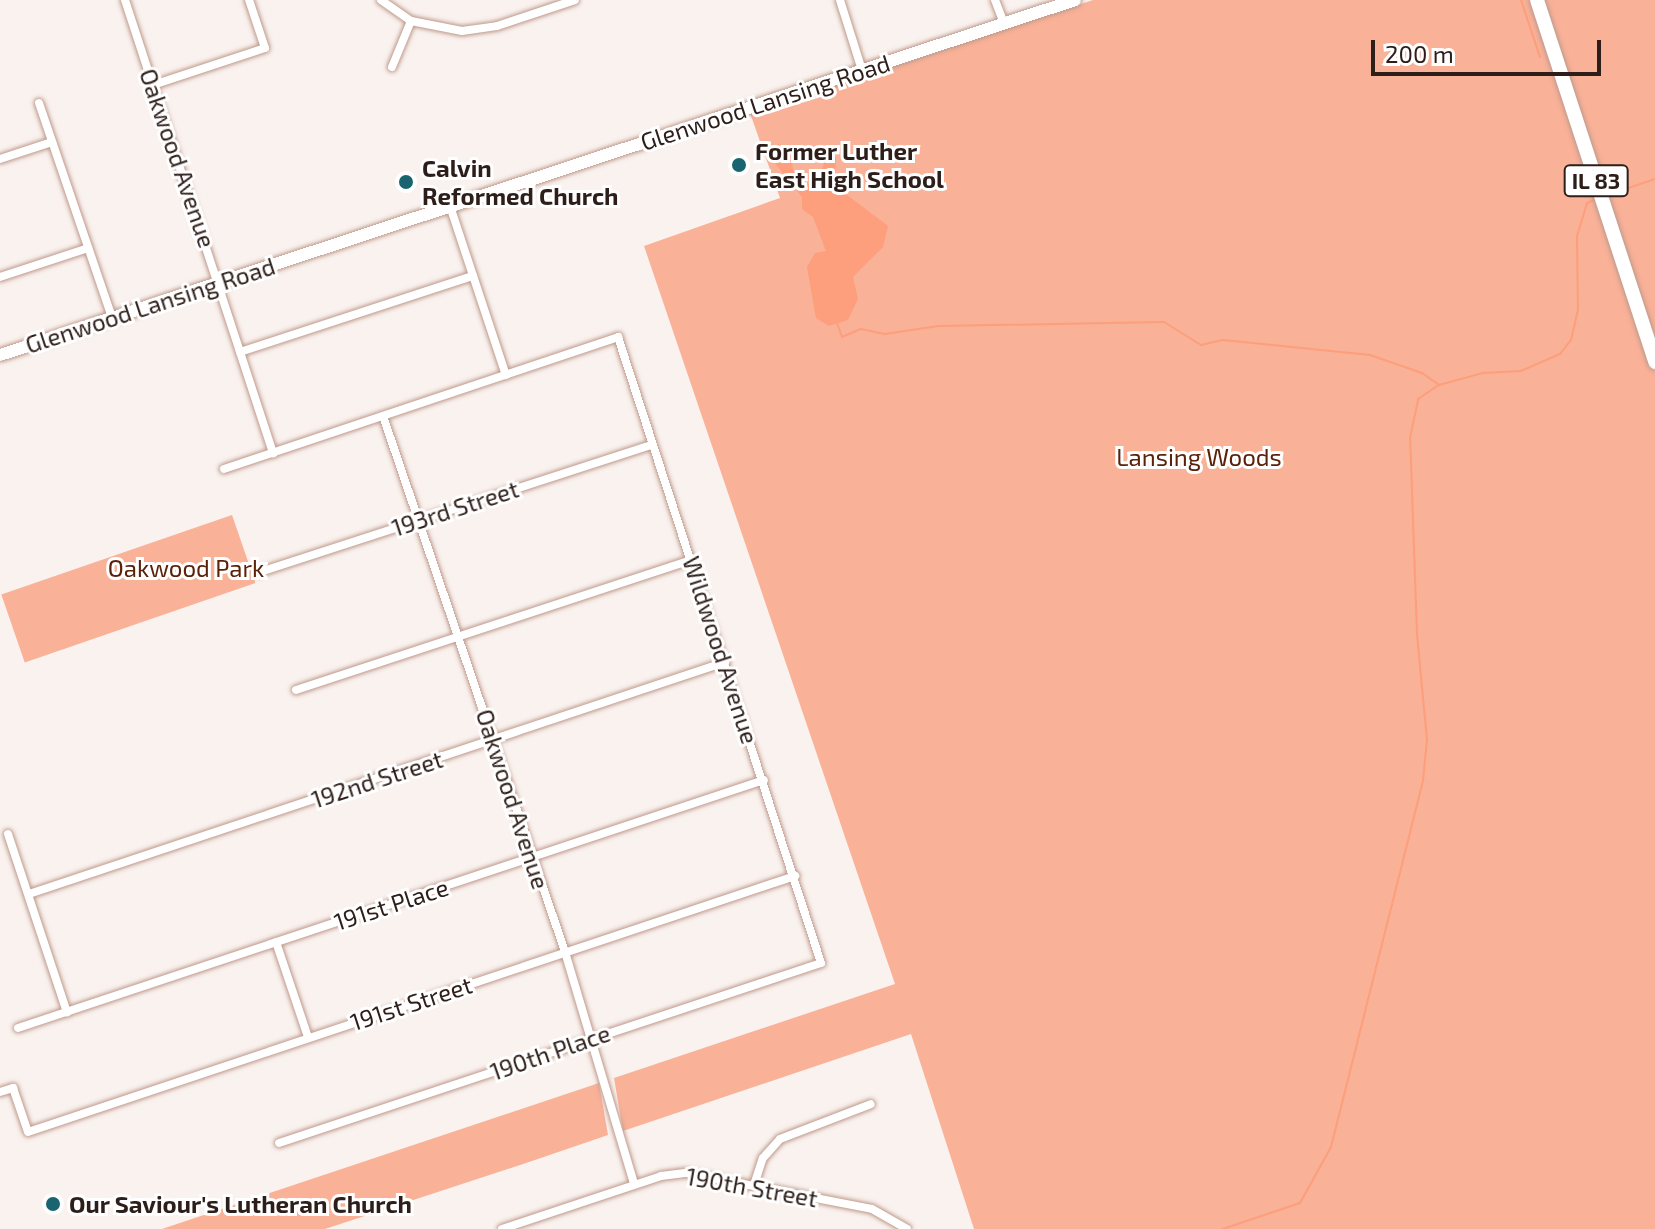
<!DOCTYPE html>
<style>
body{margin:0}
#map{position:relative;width:1655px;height:1229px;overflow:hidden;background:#faf2ef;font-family:"Exo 2",sans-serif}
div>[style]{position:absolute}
.green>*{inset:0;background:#f9b198;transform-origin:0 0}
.water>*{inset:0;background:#fd9e7c}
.stream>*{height:2px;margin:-1px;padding:0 1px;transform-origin:1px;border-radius:1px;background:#fd9e7c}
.roads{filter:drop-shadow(0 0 2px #be998b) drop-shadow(0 0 2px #be998b)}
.street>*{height:8px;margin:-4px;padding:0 4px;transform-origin:4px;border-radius:4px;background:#fff}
.secondary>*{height:12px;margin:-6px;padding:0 6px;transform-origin:6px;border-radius:6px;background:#fff}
.primary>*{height:14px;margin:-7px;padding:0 7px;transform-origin:7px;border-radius:7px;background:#fff}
.dots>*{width:22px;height:22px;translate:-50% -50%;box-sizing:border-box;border:4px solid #fff;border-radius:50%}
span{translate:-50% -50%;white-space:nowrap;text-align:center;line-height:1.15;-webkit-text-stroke:6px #fff;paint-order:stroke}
.shield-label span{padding:2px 6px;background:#fff;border:2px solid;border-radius:6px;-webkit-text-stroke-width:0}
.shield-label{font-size:22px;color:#2d1e19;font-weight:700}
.street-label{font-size:24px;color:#2d1e19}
.poi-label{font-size:24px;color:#2d1e19;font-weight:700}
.left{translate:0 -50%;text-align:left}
.park-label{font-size:24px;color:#5b2109}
.scale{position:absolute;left:1371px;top:40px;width:230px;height:36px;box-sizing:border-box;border:4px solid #2d1e19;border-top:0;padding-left:10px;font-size:24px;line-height:28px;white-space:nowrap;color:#2d1e19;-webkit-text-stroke:6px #fff;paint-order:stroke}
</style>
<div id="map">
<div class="green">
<div style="clip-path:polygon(1093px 0,1655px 0,1655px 1229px,974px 1229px,911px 1034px,623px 1131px,614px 1078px,895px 984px,644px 246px,780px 198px,750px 113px)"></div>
<div style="left:232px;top:515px;width:72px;height:244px;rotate:71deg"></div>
<div style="clip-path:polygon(599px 1083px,608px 1135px,532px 1161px,325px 1229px,162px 1229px)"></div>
</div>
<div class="water">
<div style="clip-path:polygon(778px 144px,791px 150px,793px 171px,804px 186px,820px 178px,828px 147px,836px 158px,835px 177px,843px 192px,888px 226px,883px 247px,853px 277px,858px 299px,848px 320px,829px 326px,816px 318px,807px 267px,815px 253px,826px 251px,813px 217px,802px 209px,802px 197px,775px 163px)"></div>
</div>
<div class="stream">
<div style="left:1521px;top:0;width:60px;rotate:71.6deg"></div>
<div style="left:1608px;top:195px;width:50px;rotate:-18.8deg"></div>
<div style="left:837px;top:323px;width:15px;rotate:70deg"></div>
<div style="left:842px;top:337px;width:21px;rotate:-23deg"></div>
<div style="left:861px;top:329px;width:25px;rotate:12deg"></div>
<div style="left:885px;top:334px;width:54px;rotate:-8.6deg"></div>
<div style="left:938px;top:326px;width:226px;rotate:-1deg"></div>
<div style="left:1164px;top:322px;width:44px;rotate:31.9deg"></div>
<div style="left:1201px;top:345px;width:23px;rotate:-13deg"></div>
<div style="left:1223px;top:340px;width:148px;rotate:5.8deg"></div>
<div style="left:1370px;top:355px;width:55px;rotate:19.1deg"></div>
<div style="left:1422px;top:373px;width:21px;rotate:35deg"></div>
<div style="left:1223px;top:1229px;width:81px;rotate:-18.7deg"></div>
<div style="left:1300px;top:1203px;width:64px;rotate:-61deg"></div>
<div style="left:1331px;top:1147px;width:378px;rotate:-75.9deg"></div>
<div style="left:1423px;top:780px;width:40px;rotate:-84.3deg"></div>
<div style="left:1427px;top:740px;width:106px;rotate:-95.4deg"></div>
<div style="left:1417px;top:634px;width:196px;rotate:-92deg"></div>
<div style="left:1410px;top:438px;width:40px;rotate:-78deg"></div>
<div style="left:1418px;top:399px;width:25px;rotate:-34deg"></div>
<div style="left:1439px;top:385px;width:46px;rotate:-15.3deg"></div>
<div style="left:1483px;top:373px;width:38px;rotate:-3deg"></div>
<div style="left:1521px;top:371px;width:43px;rotate:-23.6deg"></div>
<div style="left:1560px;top:354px;width:18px;rotate:-52deg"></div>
<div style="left:1571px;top:340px;width:31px;rotate:-77deg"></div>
<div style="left:1578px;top:310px;width:74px;rotate:-90.8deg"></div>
<div style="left:1577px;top:236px;width:34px;rotate:-73deg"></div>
<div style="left:1587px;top:203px;width:8px;rotate:-23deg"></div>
</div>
<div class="roads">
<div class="street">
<div style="left:125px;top:0;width:477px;rotate:71.9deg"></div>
<div style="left:381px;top:0;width:37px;rotate:35deg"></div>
<div style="left:411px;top:21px;width:52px;rotate:11.1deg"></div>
<div style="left:462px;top:31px;width:35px;rotate:-8deg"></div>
<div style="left:497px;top:26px;width:82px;rotate:-18.4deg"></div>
<div style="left:840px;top:0;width:73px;rotate:72.6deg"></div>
<div style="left:995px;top:0;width:26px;rotate:69deg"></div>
<div style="left:392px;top:67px;width:50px;rotate:-67.6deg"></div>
<div style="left:153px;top:85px;width:118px;rotate:-18.3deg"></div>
<div style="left:265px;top:48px;width:51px;rotate:-108.4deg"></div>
<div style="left:39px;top:103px;width:227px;rotate:71.2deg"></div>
<div style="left:0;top:159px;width:55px;rotate:-18.1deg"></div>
<div style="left:450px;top:206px;width:178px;rotate:71.7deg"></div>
<div style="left:0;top:277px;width:93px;rotate:-18.2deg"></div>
<div style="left:240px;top:352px;width:245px;rotate:-18.1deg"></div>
<div style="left:383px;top:416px;width:566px;rotate:71.24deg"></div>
<div style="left:565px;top:952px;width:242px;rotate:73.4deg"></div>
<div style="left:224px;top:469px;width:416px;rotate:-18.5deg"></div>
<div style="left:618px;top:337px;width:658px;rotate:72.03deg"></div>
<div style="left:821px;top:963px;width:571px;rotate:161.63deg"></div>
<div style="left:257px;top:573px;width:416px;rotate:-18deg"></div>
<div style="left:296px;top:690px;width:416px;rotate:-18.2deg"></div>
<div style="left:8px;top:834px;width:188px;rotate:71.7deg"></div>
<div style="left:29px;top:894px;width:734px;rotate:-18.43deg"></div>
<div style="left:276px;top:942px;width:100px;rotate:71.4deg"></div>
<div style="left:18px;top:1028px;width:786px;rotate:-18.39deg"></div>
<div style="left:0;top:1092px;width:14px;rotate:-17deg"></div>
<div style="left:13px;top:1088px;width:46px;rotate:71.2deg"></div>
<div style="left:28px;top:1132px;width:809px;rotate:-18.46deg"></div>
<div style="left:754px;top:1185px;width:28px;rotate:-72deg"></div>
<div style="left:763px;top:1158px;width:25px;rotate:-48deg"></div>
<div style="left:780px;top:1139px;width:97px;rotate:-21deg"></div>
<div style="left:502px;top:1229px;width:168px;rotate:-18.4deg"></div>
<div style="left:661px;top:1176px;width:26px;rotate:-7deg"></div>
<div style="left:687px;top:1173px;width:188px;rotate:11deg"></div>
<div style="left:872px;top:1209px;width:40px;rotate:29.7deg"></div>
</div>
<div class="secondary">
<div style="left:0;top:355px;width:1132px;rotate:-18.27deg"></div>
</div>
<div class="primary">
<div style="left:1537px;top:0;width:381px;rotate:71.9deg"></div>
</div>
</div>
<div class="dots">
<div style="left:739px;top:165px;background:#19646f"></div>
<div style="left:406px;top:182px;background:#19646f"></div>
<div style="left:53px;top:1204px;background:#19646f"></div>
</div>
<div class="shield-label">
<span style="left:1596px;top:181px">IL 83</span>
</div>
<div class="street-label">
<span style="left:765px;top:102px;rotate:-18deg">Glenwood Lansing Road</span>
<span style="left:178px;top:158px;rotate:71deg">Oakwood Avenue</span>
<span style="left:150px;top:305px;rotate:-18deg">Glenwood Lansing Road</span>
<span style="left:455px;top:508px;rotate:-18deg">193rd Street</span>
<span style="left:721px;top:650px;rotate:72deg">Wildwood Avenue</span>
<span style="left:377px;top:779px;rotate:-18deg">192nd Street</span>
<span style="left:513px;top:799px;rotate:72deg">Oakwood Avenue</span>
<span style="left:391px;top:904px;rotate:-18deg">191st Place</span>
<span style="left:411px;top:1003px;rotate:-18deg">191st Street</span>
<span style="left:550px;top:1052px;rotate:-19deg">190th Place</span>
<span style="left:752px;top:1187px;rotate:10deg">190th Street</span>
</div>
<div class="poi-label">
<span class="left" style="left:755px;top:165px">Former Luther<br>East High School</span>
<span class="left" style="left:422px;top:182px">Calvin<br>Reformed Church</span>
<span class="left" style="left:69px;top:1204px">Our Saviour's Lutheran Church</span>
</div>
<div class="park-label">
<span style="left:1199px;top:457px">Lansing Woods</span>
<span style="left:186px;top:568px">Oakwood Park</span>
</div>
<div class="scale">200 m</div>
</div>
